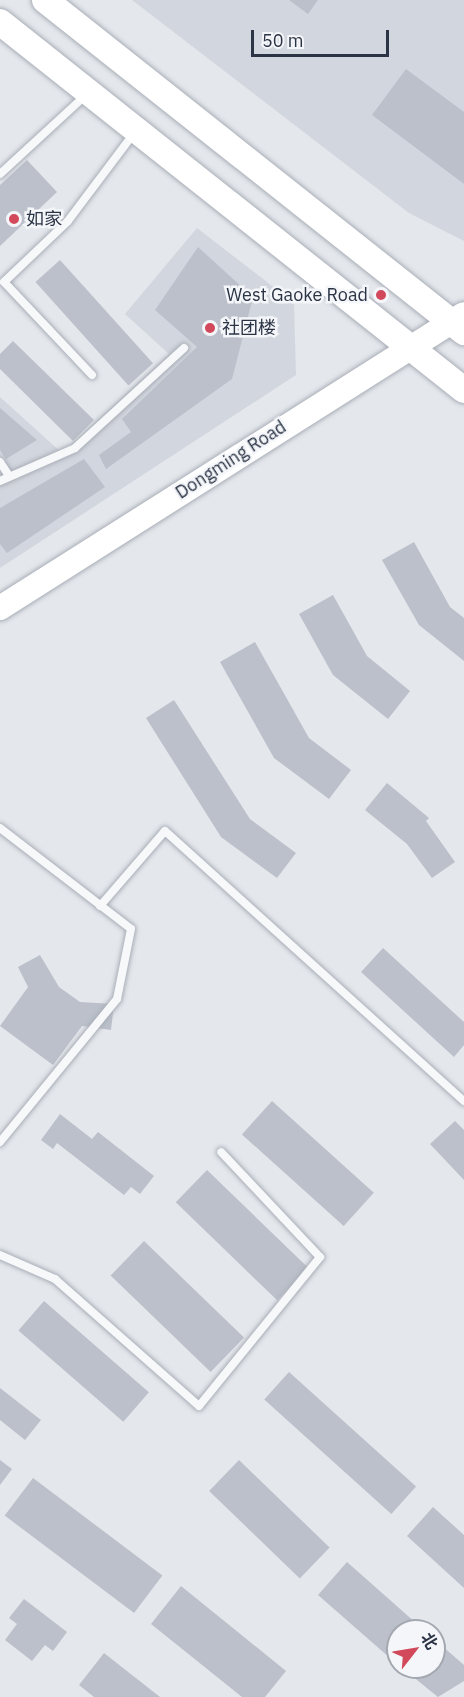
<!DOCTYPE html>
<meta charset="utf-8">
<style>
body{margin:0}
#map{position:relative;width:464px;height:1697px;overflow:hidden;background:#e4e7ec;font-family:"IBM Plex Sans","Noto Sans SC",sans-serif}
div>[style]{position:absolute}
.built>*{inset:0;background:#d2d6de}
.building>*{inset:0;background:#bbc0ca;transform-origin:0 0}
.roads{filter:drop-shadow(0 0 2px #a9aeb7) drop-shadow(0 0 2px #a9aeb7)}
.service>*{height:8px;margin:-4px;padding:0 4px;transform-origin:4px;border-radius:4px;background:#f7f8fa}
.secondary>*{height:24px;margin:-12px;padding:0 12px;transform-origin:12px;border-radius:12px;background:#fff}
.primary>*{height:26px;margin:-13px;padding:0 13px;transform-origin:13px;border-radius:13px;background:#fff}
.dots>*{width:16px;height:16px;translate:-50% -50%;box-sizing:border-box;border:3px solid #f4f6f9;border-radius:50%}
span{translate:-50% -50%;white-space:nowrap;text-align:center;line-height:1.15;-webkit-text-stroke:5px #f4f6f9;paint-order:stroke}
.poi-label{font-size:18px;color:#2b3445}
.left{translate:0 -50%;text-align:left}
.right{translate:-100% -50%;text-align:right}
.street-label{font-size:18px;color:#2b3445}
.north{position:absolute;left:386px;top:1619px;width:60px;height:60px;box-sizing:border-box;background:#f4f6f9;border:2px solid #a4a8b1;border-radius:50%;rotate:59deg;font-size:16px;font-weight:700;line-height:24px;text-align:center;color:#2b3445}
.north::after{content:'';display:block;margin:auto;width:21px;height:27px;background:#d1495b;clip-path:polygon(50% 0,100% 100%,50% 72%,0 100%)}
.scale{position:absolute;left:251px;top:30px;width:138px;height:27px;box-sizing:border-box;border:3px solid #2b3445;border-top:0;padding-left:8px;font-size:18px;line-height:21px;white-space:nowrap;color:#2b3445;-webkit-text-stroke:4px #f4f6f9;paint-order:stroke}
</style>
<div id="map">
<div class="built">
<div style="clip-path:polygon(132px 0,464px 0,464px 241px,409px 213px)"></div>
<div style="clip-path:polygon(197px 228px,294px 303px,296px 375px,0 568px,0 397px,62px 453px,169px 354px,125px 314px)"></div>
</div>
<div class="building">
<div style="clip-path:polygon(289px 0,318px 0,308px 14px)"></div>
<div style="clip-path:polygon(406px 69px,464px 112px,464px 184px,372px 115px)"></div>
<div style="clip-path:polygon(27px 160px,57px 192px,0 246px,0 185px)"></div>
<div style="clip-path:polygon(198px 247px,253px 297px,232px 379px,106px 469px,99px 455px,131px 432px,122px 419px,197px 347px,155px 310px)"></div>
<div style="left:60px;top:260px;width:139px;height:33px;rotate:48deg"></div>
<div style="clip-path:polygon(13px 341px,94px 420px,73px 441px,0 369px,0 354px)"></div>
<div style="clip-path:polygon(0 408px,37px 440px,6px 459px,0 450px)"></div>
<div style="clip-path:polygon(84px 459px,105px 487px,7px 553px,0 544px,0 508px)"></div>
<div style="clip-path:polygon(414px 542px,450px 607px,464px 618px,464px 661px,419px 625px,382px 560px)"></div>
<div style="clip-path:polygon(333px 595px,367px 656px,410px 691px,388px 719px,333px 675px,299px 614px)"></div>
<div style="clip-path:polygon(255px 642px,309px 738px,351px 770px,329px 799px,274px 758px,220px 662px)"></div>
<div style="clip-path:polygon(174px 700px,250px 819px,296px 853px,277px 878px,221px 837px,146px 718px)"></div>
<div style="clip-path:polygon(387px 783px,429px 818px,426px 821px,455px 862px,432px 878px,407px 844px,365px 810px)"></div>
<div style="clip-path:polygon(383px 948px,464px 1022px,464px 1045px,454px 1057px,361px 972px)"></div>
<div style="clip-path:polygon(40px 955px,59px 987px,80px 1002px,114px 1004px,111px 1030px,82px 1026px,53px 1065px,0 1026px,28px 987px,18px 967px)"></div>
<div style="left:272px;top:1101px;width:137px;height:45px;rotate:42deg"></div>
<div style="clip-path:polygon(60px 1114px,92px 1139px,98px 1132px,154px 1176px,140px 1194px,131px 1187px,124px 1195px,57px 1143px,53px 1149px,41px 1140px)"></div>
<div style="clip-path:polygon(455px 1121px,464px 1130px,464px 1180px,430px 1144px)"></div>
<div style="left:207px;top:1170px;width:141px;height:45px;rotate:44deg"></div>
<div style="left:144px;top:1241px;width:139px;height:48px;rotate:44deg"></div>
<div style="left:44px;top:1301px;width:139px;height:39px;rotate:41deg"></div>
<div style="left:289px;top:1372px;width:171px;height:37px;rotate:42deg"></div>
<div style="clip-path:polygon(0 1388px,41px 1420px,25px 1440px,0 1420px)"></div>
<div style="clip-path:polygon(0 1460px,12px 1469px,0 1485px)"></div>
<div style="left:239px;top:1460px;width:126px;height:43px;rotate:44deg"></div>
<div style="left:33px;top:1478px;width:162px;height:47px;rotate:37deg"></div>
<div style="clip-path:polygon(433px 1507px,464px 1535px,464px 1588px,407px 1536px)"></div>
<div style="clip-path:polygon(347px 1562px,425px 1631px,398px 1631px,398px 1665px,318px 1595px)"></div>
<div style="clip-path:polygon(181px 1586px,286px 1671px,265px 1697px,242px 1697px,151px 1624px)"></div>
<div style="clip-path:polygon(24px 1599px,67px 1632px,53px 1651px,45px 1645px,32px 1661px,5px 1640px,17px 1624px,9px 1618px)"></div>
<div style="clip-path:polygon(434px 1639px,464px 1665px,464px 1681px,438px 1697px,401px 1667px,434px 1667px)"></div>
<div style="clip-path:polygon(104px 1653px,160px 1697px,94px 1697px,79px 1685px)"></div>
</div>
<div class="roads">
<div class="service">
<div style="left:0;top:174px;width:118px;rotate:-42.6deg"></div>
<div style="left:92px;top:375px;width:128px;rotate:-133.4deg"></div>
<div style="left:4px;top:282px;width:88px;rotate:-43.6deg"></div>
<div style="left:68px;top:221px;width:110px;rotate:-53.1deg"></div>
<div style="left:0;top:462px;width:17px;rotate:57deg"></div>
<div style="left:0;top:481px;width:82px;rotate:-23.7deg"></div>
<div style="left:75px;top:448px;width:148px;rotate:-42.5deg"></div>
<div style="left:0;top:828px;width:165px;rotate:37.6deg"></div>
<div style="left:131px;top:929px;width:71px;rotate:101.3deg"></div>
<div style="left:117px;top:999px;width:185px;rotate:129.3deg"></div>
<div style="left:100px;top:906px;width:99px;rotate:-49.1deg"></div>
<div style="left:165px;top:831px;width:403px;rotate:42.1deg"></div>
<div style="left:0;top:1255px;width:60px;rotate:23.6deg"></div>
<div style="left:55px;top:1279px;width:192px;rotate:41.4deg"></div>
<div style="left:199px;top:1406px;width:192px;rotate:-50.9deg"></div>
<div style="left:320px;top:1257px;width:144px;rotate:-133.3deg"></div>
</div>
<div class="secondary">
<div style="left:0;top:608px;width:549px;rotate:-32.36deg"></div>
</div>
<div class="primary">
<div style="left:45px;top:0;width:535px;rotate:38.39deg"></div>
<div style="left:0;top:22px;width:592px;rotate:38.42deg"></div>
</div>
</div>
<div class="dots">
<div style="left:14px;top:219px;background:#d1495b"></div>
<div style="left:381px;top:295px;background:#d1495b"></div>
<div style="left:210px;top:328px;background:#d1495b"></div>
</div>
<div class="poi-label">
<span class="left" style="left:26px;top:219px">如家</span>
<span class="right" style="left:368px;top:295px">West Gaoke Road</span>
<span class="left" style="left:222px;top:328px">社团楼</span>
</div>
<div class="street-label">
<span style="left:231px;top:460px;rotate:-33deg">Dongming Road</span>
</div>
<div class="north">北</div>
<div class="scale">50 m</div>
</div>
